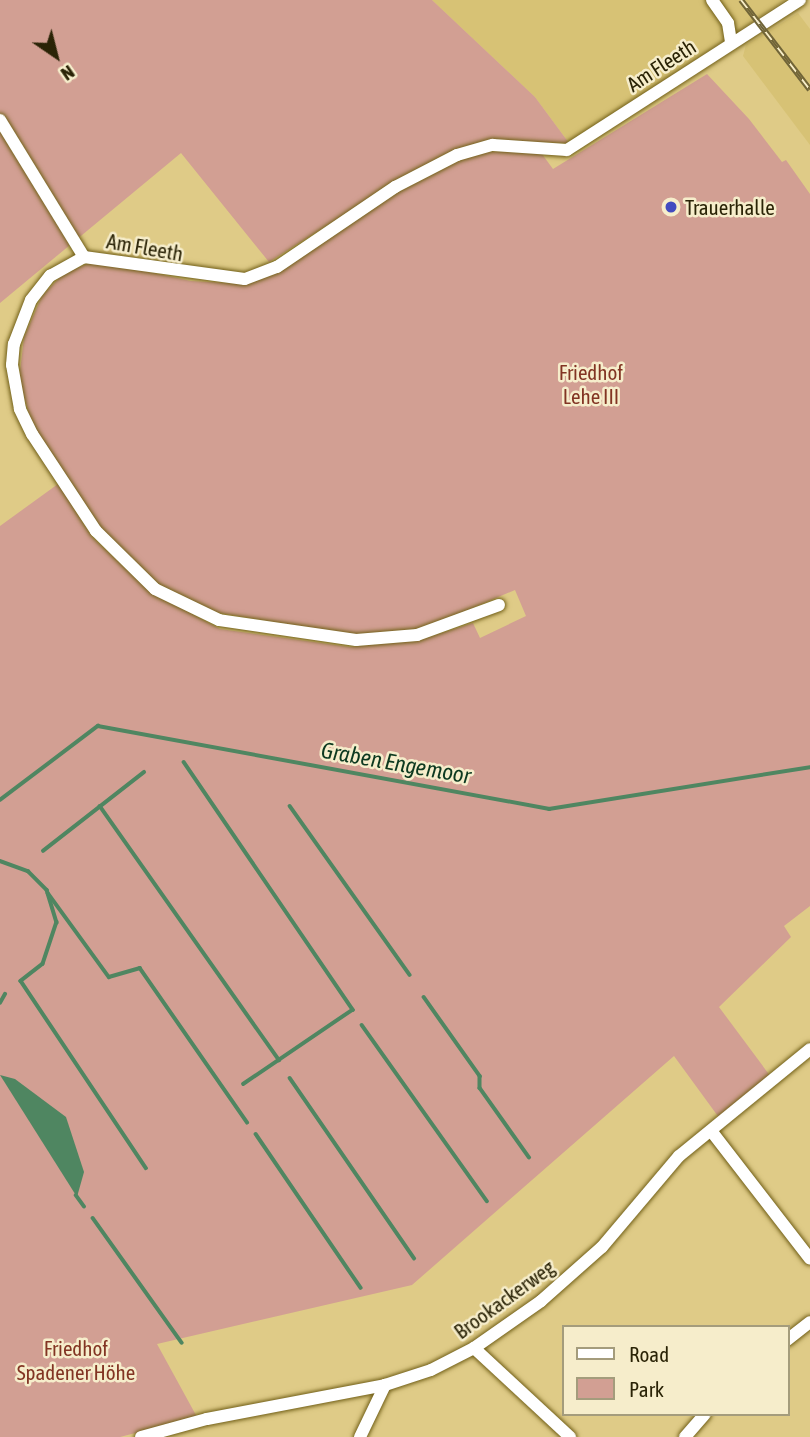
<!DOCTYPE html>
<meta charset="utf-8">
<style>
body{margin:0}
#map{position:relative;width:810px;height:1437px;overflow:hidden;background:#dfcb87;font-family:"Asap Condensed",sans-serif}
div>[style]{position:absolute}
.built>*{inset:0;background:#d7c275}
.green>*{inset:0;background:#d29f93}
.water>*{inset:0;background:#4f8661}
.stream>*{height:3.5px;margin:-1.75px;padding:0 1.75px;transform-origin:1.75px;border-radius:1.75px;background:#4f8661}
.roads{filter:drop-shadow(0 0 2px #715f17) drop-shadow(0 0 2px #715f17)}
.street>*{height:12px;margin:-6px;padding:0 6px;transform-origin:6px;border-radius:6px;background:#fff}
.rail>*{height:6px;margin-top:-3px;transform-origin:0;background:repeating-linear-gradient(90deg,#f6edcb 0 10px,#706438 0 20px);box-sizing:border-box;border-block:2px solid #706438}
.dots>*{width:19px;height:19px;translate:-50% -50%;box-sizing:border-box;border:4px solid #f6edcb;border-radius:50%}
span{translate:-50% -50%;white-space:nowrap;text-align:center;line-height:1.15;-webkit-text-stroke:5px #f6edcb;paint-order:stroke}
.street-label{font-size:21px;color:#2a2306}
.poi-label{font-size:21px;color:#2a2306}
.left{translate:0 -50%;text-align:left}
.park-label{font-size:21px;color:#823423}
.water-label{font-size:23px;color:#0d3920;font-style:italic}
.legend{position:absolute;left:562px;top:1325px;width:228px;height:91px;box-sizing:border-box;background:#f6edcb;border:2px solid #a49c7c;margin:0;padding:9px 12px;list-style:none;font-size:21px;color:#2a2306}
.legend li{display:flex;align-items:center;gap:14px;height:35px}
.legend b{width:35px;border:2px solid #a49c7c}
.north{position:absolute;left:21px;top:21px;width:70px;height:70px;-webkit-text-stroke:5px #f6edcb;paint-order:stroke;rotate:145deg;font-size:19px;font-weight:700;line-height:28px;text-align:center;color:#2a2306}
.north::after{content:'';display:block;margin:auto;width:24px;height:32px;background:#2a2306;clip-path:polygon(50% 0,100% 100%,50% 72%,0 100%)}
</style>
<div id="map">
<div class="built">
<div style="clip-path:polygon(432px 0,785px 0,569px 143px,535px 97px)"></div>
<div style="clip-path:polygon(798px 13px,810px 29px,810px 145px,743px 56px,746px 45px)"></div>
</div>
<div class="green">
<div style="clip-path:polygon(0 0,432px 0,535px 97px,569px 143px,492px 141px,394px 183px,269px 262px,181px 153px,0 303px)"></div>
<div style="clip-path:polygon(707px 74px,749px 119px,782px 162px,786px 160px,810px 194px,810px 906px,784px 926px,791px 937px,719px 1007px,771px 1077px,720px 1119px,674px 1056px,412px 1285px,157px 1344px,197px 1417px,120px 1437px,0 1437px,0 526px,58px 484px,92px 537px,149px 591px,220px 629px,350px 647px,420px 640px,473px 623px,480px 638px,526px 616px,515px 590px,416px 632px,357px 636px,214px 612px,160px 586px,105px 535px,34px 430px,19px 380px,24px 337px,42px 296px,63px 274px,87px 264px,107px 263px,191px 281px,247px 284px,396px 191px,458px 160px,487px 152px,518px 150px,542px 154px,553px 169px)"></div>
</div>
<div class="water">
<div style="clip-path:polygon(0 1075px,15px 1079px,66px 1117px,84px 1172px,77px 1197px)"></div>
</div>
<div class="stream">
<div style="left:184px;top:762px;width:300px;rotate:55.7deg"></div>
<div style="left:353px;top:1010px;width:132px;rotate:145.8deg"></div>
<div style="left:0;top:800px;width:123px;rotate:-37.1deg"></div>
<div style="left:98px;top:726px;width:459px;rotate:10.4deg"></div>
<div style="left:549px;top:809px;width:264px;rotate:-9.1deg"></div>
<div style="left:100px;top:806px;width:311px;rotate:54.8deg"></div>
<div style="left:290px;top:806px;width:207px;rotate:54.6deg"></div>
<div style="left:43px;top:851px;width:128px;rotate:-38deg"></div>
<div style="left:0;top:861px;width:30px;rotate:20deg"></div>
<div style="left:28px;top:871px;width:27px;rotate:45deg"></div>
<div style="left:47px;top:890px;width:34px;rotate:73deg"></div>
<div style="left:57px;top:922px;width:44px;rotate:108.4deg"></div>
<div style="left:43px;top:964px;width:28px;rotate:142deg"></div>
<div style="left:21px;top:981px;width:225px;rotate:56.2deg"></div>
<div style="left:48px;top:893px;width:104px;rotate:54deg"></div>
<div style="left:109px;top:977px;width:32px;rotate:-16deg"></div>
<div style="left:140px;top:968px;width:188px;rotate:55.2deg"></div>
<div style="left:424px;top:997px;width:97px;rotate:54.7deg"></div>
<div style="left:480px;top:1076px;width:12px;rotate:90deg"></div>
<div style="left:480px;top:1088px;width:85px;rotate:54.6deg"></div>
<div style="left:0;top:1003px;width:10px;rotate:-61deg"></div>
<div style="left:362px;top:1025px;width:216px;rotate:54.6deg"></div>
<div style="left:290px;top:1078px;width:219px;rotate:55.4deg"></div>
<div style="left:256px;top:1134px;width:186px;rotate:55.7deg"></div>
<div style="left:76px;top:1195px;width:14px;rotate:54deg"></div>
<div style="left:93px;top:1218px;width:153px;rotate:54.5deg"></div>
</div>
<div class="roads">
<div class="street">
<div style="left:712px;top:0;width:28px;rotate:55deg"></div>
<div style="left:728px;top:23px;width:20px;rotate:81deg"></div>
<div style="left:0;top:120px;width:161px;rotate:58.5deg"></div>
<div style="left:499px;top:605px;width:87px;rotate:159.9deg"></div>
<div style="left:417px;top:635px;width:61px;rotate:175.3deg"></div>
<div style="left:356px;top:640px;width:138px;rotate:-171.7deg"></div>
<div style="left:219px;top:620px;width:71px;rotate:-154.2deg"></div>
<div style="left:155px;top:589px;width:83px;rotate:-135.5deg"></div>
<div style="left:96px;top:531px;width:116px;rotate:-123.4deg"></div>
<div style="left:32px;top:434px;width:28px;rotate:-116deg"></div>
<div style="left:20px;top:409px;width:45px;rotate:-100.3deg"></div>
<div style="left:12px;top:365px;width:21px;rotate:-85deg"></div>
<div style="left:14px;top:344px;width:47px;rotate:-68.9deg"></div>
<div style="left:31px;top:300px;width:31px;rotate:-52deg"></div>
<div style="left:50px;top:276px;width:39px;rotate:-29deg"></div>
<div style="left:84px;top:257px;width:162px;rotate:7.8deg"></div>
<div style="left:245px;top:279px;width:34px;rotate:-21deg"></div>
<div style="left:277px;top:267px;width:143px;rotate:-34.1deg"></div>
<div style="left:395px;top:187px;width:70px;rotate:-27.3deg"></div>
<div style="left:457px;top:155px;width:37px;rotate:-16deg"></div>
<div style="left:493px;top:145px;width:74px;rotate:3.9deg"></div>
<div style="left:567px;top:150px;width:277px;rotate:-32.8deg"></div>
<div style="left:712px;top:1132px;width:160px;rotate:52.3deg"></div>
<div style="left:787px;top:1340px;width:29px;rotate:-38deg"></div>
<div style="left:474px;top:1348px;width:131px;rotate:42.8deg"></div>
<div style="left:141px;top:1437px;width:68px;rotate:-15.3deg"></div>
<div style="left:207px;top:1419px;width:181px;rotate:-10.8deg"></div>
<div style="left:385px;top:1385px;width:48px;rotate:-18.1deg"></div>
<div style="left:431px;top:1370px;width:48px;rotate:-27.1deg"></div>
<div style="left:474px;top:1348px;width:82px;rotate:-35deg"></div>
<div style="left:541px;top:1301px;width:81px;rotate:-41.5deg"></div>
<div style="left:602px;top:1247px;width:119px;rotate:-49.8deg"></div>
<div style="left:679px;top:1156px;width:169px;rotate:-39.2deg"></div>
<div style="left:360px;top:1437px;width:58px;rotate:-64.3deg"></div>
<div style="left:685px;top:1437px;width:30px;rotate:-49deg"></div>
</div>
</div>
<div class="rail">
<div style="left:741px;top:0;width:113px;rotate:52.5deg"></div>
</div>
<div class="dots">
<div style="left:671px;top:207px;background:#424bc0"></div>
</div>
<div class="street-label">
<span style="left:661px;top:65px;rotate:-33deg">Am Fleeth</span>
<span style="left:145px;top:247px;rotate:10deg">Am Fleeth</span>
<span style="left:504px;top:1299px;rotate:-36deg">Brookackerweg</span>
</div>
<div class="poi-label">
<span class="left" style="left:685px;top:207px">Trauerhalle</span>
</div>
<div class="park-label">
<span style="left:591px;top:384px">Friedhof<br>Lehe III</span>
<span style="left:76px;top:1360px">Friedhof<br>Spadener Höhe</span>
</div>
<div class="water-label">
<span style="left:396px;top:763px;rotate:10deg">Graben Engemoor</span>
</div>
<ul class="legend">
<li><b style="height:9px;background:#fff"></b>Road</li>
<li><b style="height:19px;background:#d29f93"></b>Park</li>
</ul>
<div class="north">N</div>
</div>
